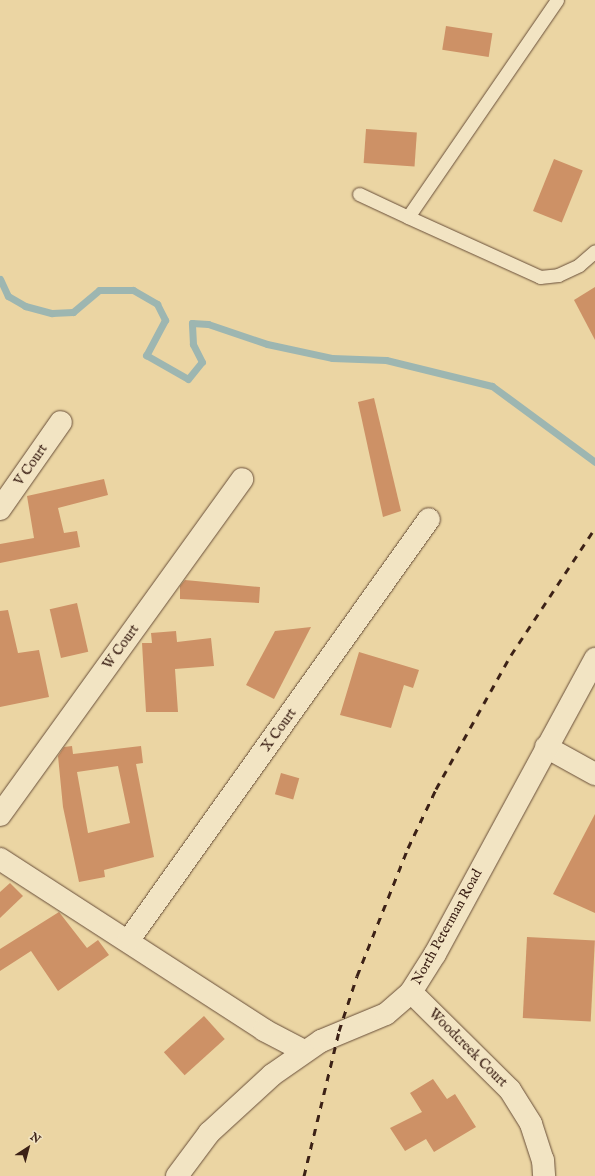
<!DOCTYPE html>
<style>
body{margin:0}
#map{position:relative;width:595px;height:1176px;overflow:hidden;background:#ebd5a3;font-family:"IM FELL English",serif}
div>[style]{position:absolute}
.stream>*{height:7px;margin:-3.5px;padding:0 3.5px;transform-origin:3.5px;border-radius:3.5px;background:#9db6b1}
.building>*{inset:0;background:#cd9166;transform-origin:0 0}
.roads{filter:drop-shadow(0 0 1px #684e39) drop-shadow(0 0 1px #684e39)}
.service>*{height:13px;margin:-6.5px;padding:0 6.5px;transform-origin:6.5px;border-radius:6.5px;background:#f2e4c3}
.minor>*{height:22px;margin:-11px;padding:0 11px;transform-origin:11px;border-radius:11px;background:#f2e4c3}
.tertiary>*{height:22px;margin:-11px;padding:0 11px;transform-origin:11px;border-radius:11px;background:#f2e4c3}
.rail>*{height:3px;margin-top:-1.5px;transform-origin:0;background:repeating-linear-gradient(90deg,#3c2116 0 7px,transparent 0 14px)}
span{translate:-50% -50%;white-space:nowrap;text-align:center;line-height:1.15;-webkit-text-stroke:3px #f2e4c3;paint-order:stroke}
.street-label{font-size:14px;color:#3c2116}
.north{position:absolute;left:8px;top:1128px;width:40px;height:40px;-webkit-text-stroke:3px #f2e4c3;paint-order:stroke;rotate:36deg;font-size:11px;font-weight:700;line-height:16px;text-align:center;color:#3c2116}
.north::after{content:'';display:block;margin:auto;width:14px;height:18px;background:#3c2116;clip-path:polygon(50% 0,100% 100%,50% 72%,0 100%)}
</style>
<div id="map">
<div class="stream">
<div style="left:0;top:279px;width:19px;rotate:65deg"></div>
<div style="left:8px;top:296px;width:20px;rotate:30deg"></div>
<div style="left:25px;top:306px;width:28px;rotate:15deg"></div>
<div style="left:52px;top:313px;width:21px;rotate:-3deg"></div>
<div style="left:73px;top:312px;width:34px;rotate:-40deg"></div>
<div style="left:99px;top:290px;width:34px"></div>
<div style="left:133px;top:290px;width:28px;rotate:30deg"></div>
<div style="left:157px;top:304px;width:18px;rotate:63deg"></div>
<div style="left:165px;top:320px;width:40px;rotate:118deg"></div>
<div style="left:146px;top:355px;width:48px;rotate:29.7deg"></div>
<div style="left:188px;top:379px;width:22px;rotate:-51deg"></div>
<div style="left:202px;top:362px;width:20px;rotate:-117deg"></div>
<div style="left:193px;top:344px;width:21px;rotate:-93deg"></div>
<div style="left:192px;top:323px;width:16px;rotate:4deg"></div>
<div style="left:208px;top:324px;width:62px;rotate:18.7deg"></div>
<div style="left:267px;top:344px;width:66px;rotate:12.2deg"></div>
<div style="left:332px;top:358px;width:54px;rotate:2.1deg"></div>
<div style="left:386px;top:360px;width:109px;rotate:13.8deg"></div>
<div style="left:492px;top:386px;width:128px;rotate:36.4deg"></div>
</div>
<div class="building">
<div style="left:446px;top:26px;width:47px;height:24px;rotate:9deg"></div>
<div style="left:366px;top:129px;width:51px;height:34px;rotate:4deg"></div>
<div style="left:554px;top:159px;width:31px;height:56px;rotate:22deg"></div>
<div style="clip-path:polygon(595px 287px,595px 340px,574px 300px)"></div>
<div style="clip-path:polygon(374px 398px,401px 511px,383px 517px,358px 402px)"></div>
<div style="clip-path:polygon(104px 479px,108px 495px,58px 508px,64px 533px,77px 531px,80px 547px,0 563px,0 544px,34px 538px,27px 496px)"></div>
<div style="clip-path:polygon(185px 580px,260px 587px,259px 603px,180px 599px,180px 586px)"></div>
<div style="left:77px;top:603px;width:50px;height:28px;rotate:77deg"></div>
<div style="clip-path:polygon(8px 610px,18px 653px,39px 650px,49px 697px,0 707px,0 611px)"></div>
<div style="clip-path:polygon(311px 627px,274px 699px,246px 685px,275px 631px)"></div>
<div style="clip-path:polygon(176px 631px,177px 642px,211px 638px,214px 666px,175px 669px,178px 712px,146px 712px,142px 643px,152px 643px,151px 633px)"></div>
<div style="clip-path:polygon(359px 652px,419px 670px,413px 688px,404px 685px,391px 728px,340px 715px)"></div>
<div style="clip-path:polygon(evenodd,72px 746px,73px 754px,141px 746px,143px 763px,136px 764px,154px 857px,104px 870px,105px 877px,79px 882px,63px 807px,58px 756px,64px 747px,72px 746px,118px 766px,130px 823px,88px 833px,77px 772px,118px 766px)"></div>
<div style="left:281px;top:773px;width:19px;height:22px;rotate:16deg"></div>
<div style="clip-path:polygon(595px 814px,595px 913px,553px 894px)"></div>
<div style="clip-path:polygon(10px 883px,23px 896px,0 918px,0 892px)"></div>
<div style="clip-path:polygon(59px 912px,87px 948px,98px 940px,109px 955px,58px 991px,31px 951px,0 971px,0 949px)"></div>
<div style="left:527px;top:937px;width:68px;height:81px;rotate:3deg"></div>
<div style="left:204px;top:1016px;width:31px;height:54px;rotate:48deg"></div>
<div style="clip-path:polygon(433px 1079px,447px 1099px,455px 1094px,476px 1127px,434px 1152px,426px 1139px,405px 1151px,390px 1128px,422px 1112px,410px 1093px)"></div>
</div>
<div class="roads">
<div class="service">
<div style="left:557px;top:0;width:263px;rotate:124.5deg"></div>
<div style="left:408px;top:217px;width:145px;rotate:24.4deg"></div>
<div style="left:540px;top:277px;width:18px;rotate:-6deg"></div>
<div style="left:558px;top:275px;width:23px;rotate:-25deg"></div>
<div style="left:579px;top:265px;width:21px;rotate:-41deg"></div>
<div style="left:359px;top:194px;width:54px;rotate:25.1deg"></div>
</div>
<div class="minor">
<div style="left:0;top:509px;width:106px;rotate:-55deg"></div>
<div style="left:546px;top:747px;width:56px;rotate:28.9deg"></div>
<div style="left:0;top:815px;width:414px;rotate:-54.2deg"></div>
<div style="left:0;top:859px;width:315px;rotate:32.9deg"></div>
<div style="left:264px;top:1030px;width:45px;rotate:27.7deg"></div>
<div style="left:128px;top:941px;width:518px;rotate:-54.5deg"></div>
<div style="left:411px;top:992px;width:139px;rotate:44.7deg"></div>
<div style="left:510px;top:1090px;width:40px;rotate:58deg"></div>
<div style="left:531px;top:1124px;width:38px;rotate:72deg"></div>
<div style="left:543px;top:1160px;width:16px;rotate:86deg"></div>
</div>
<div class="tertiary">
<div style="left:177px;top:1176px;width:54px;rotate:-53.3deg"></div>
<div style="left:209px;top:1133px;width:86px;rotate:-42.6deg"></div>
<div style="left:272px;top:1075px;width:60px;rotate:-34.8deg"></div>
<div style="left:321px;top:1041px;width:70px;rotate:-22.6deg"></div>
<div style="left:386px;top:1014px;width:33px;rotate:-41deg"></div>
<div style="left:411px;top:992px;width:45px;rotate:-57.7deg"></div>
<div style="left:435px;top:954px;width:336px;rotate:-61.5deg"></div>
</div>
</div>
<div class="rail">
<div style="left:304px;top:1176px;width:149px;rotate:-76.4deg"></div>
<div style="left:339px;top:1031px;width:58px;rotate:-71.9deg"></div>
<div style="left:357px;top:976px;width:138px;rotate:-68.3deg"></div>
<div style="left:408px;top:848px;width:65px;rotate:-64.6deg"></div>
<div style="left:436px;top:789px;width:154px;rotate:-60.8deg"></div>
<div style="left:511px;top:655px;width:152px;rotate:-56.5deg"></div>
</div>
<div class="street-label">
<span style="left:31px;top:465px;rotate:-55deg">V Court</span>
<span style="left:121px;top:647px;rotate:-54deg">W Court</span>
<span style="left:279px;top:730px;rotate:-54deg">X Court</span>
<span style="left:447px;top:927px;rotate:-61deg">North Peterman Road</span>
<span style="left:468px;top:1048px;rotate:45deg">Woodcreek Court</span>
</div>
<div class="north">N</div>
</div>
